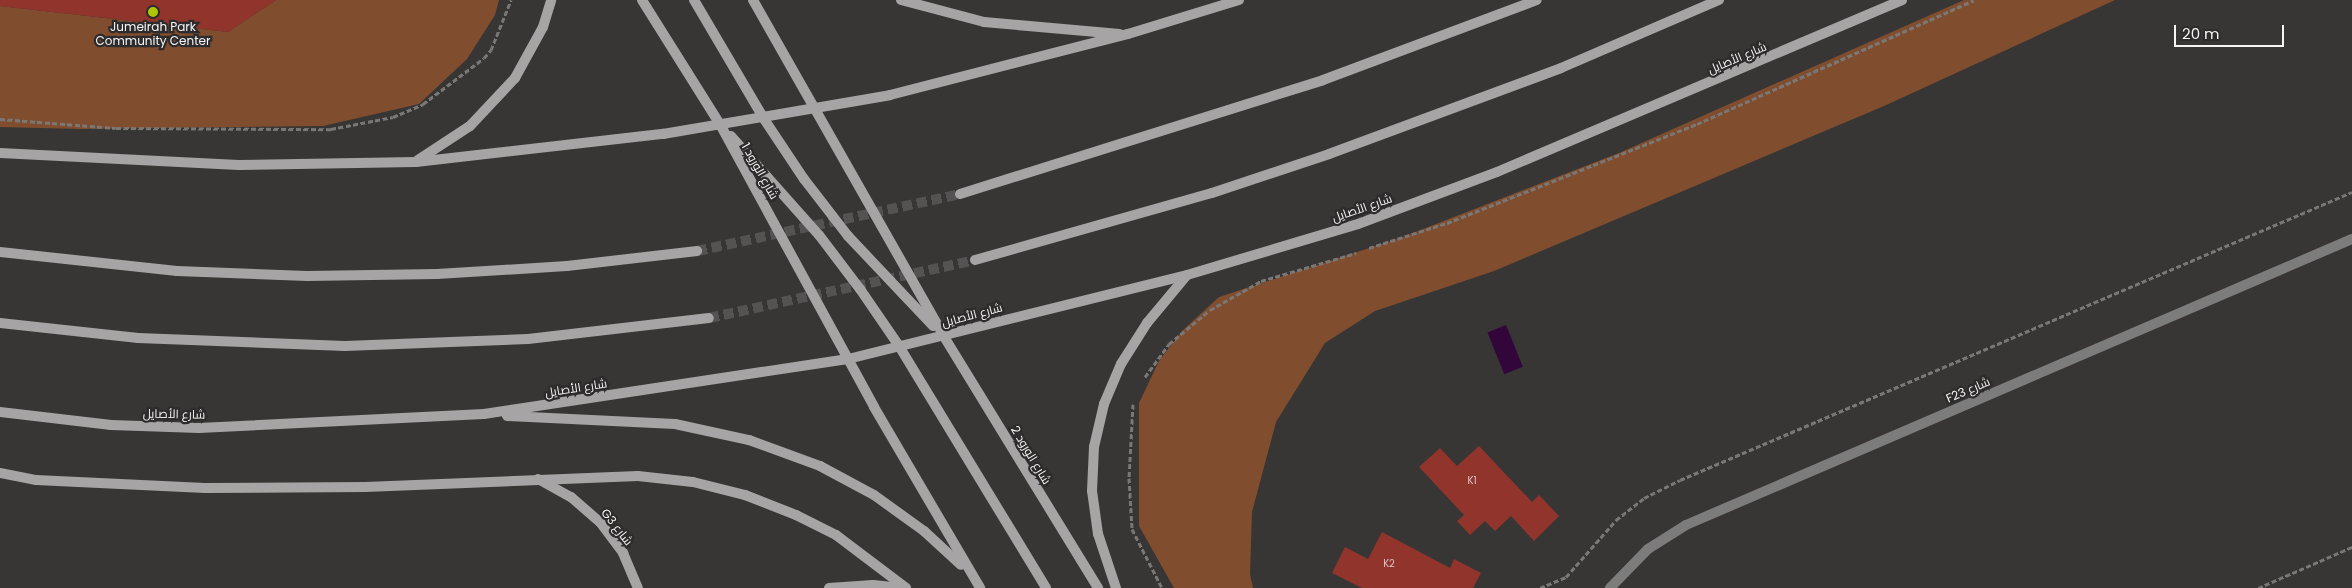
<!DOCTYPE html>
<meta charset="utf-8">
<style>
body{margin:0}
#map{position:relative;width:2352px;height:588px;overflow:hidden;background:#383535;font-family:Poppins,Cairo,sans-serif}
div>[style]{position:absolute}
.green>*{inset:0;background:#804e2f}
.water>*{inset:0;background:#33063b;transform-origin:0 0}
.building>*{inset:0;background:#91352c}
.secondary-tunnel>*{height:10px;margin-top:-5px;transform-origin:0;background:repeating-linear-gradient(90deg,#545252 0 10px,transparent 0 15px)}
.path>*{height:3px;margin-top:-1.5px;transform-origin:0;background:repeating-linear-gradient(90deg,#7a7777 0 5px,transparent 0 7.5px)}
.street>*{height:10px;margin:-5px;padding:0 5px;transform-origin:5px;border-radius:5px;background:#7d7c7d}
.secondary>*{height:10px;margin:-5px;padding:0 5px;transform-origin:5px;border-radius:5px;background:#a6a4a5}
.dots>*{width:14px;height:14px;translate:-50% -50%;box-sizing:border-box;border:2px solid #2d2b2b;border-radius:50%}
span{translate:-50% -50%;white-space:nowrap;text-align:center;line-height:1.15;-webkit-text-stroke:4.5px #2d2b2b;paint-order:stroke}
.number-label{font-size:10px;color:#ddc4c2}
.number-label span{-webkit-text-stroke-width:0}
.poi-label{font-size:12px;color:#f6f4f4}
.street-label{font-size:12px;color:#f6f4f4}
.scale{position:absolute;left:2174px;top:25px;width:110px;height:22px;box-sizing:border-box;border:2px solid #f6f4f4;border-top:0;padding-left:6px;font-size:15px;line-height:18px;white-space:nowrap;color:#f6f4f4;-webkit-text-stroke:4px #2d2b2b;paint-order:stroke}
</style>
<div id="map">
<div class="green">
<div style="clip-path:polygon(276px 0,499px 0,495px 15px,467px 59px,419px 104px,323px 126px,82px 129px,0 127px,0 6px,228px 32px)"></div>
<div style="clip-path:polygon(1964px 0,2115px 0,1884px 106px,1494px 271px,1375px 311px,1325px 343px,1276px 422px,1252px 512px,1250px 574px,1253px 588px,1174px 588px,1139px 526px,1139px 403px,1159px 361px,1182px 331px,1219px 297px,1400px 238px,1619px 153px)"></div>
</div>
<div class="water">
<div style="left:1506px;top:325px;width:45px;height:20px;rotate:68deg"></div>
</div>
<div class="building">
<div style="clip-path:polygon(0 0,276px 0,228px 32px,0 6px)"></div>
<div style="clip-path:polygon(1479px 446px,1532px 502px,1539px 495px,1559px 516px,1534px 541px,1511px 516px,1495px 531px,1485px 521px,1470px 535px,1457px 521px,1464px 515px,1419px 467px,1440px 448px,1457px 466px)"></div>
<div style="clip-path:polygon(1382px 532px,1450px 568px,1454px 559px,1481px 573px,1473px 588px,1362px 588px,1332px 573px,1345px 547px,1368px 559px)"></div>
</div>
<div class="secondary-tunnel">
<div style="left:697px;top:251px;width:269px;rotate:-12.2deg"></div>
<div style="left:709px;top:318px;width:272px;rotate:-12.3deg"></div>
</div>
<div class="path">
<div style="left:0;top:119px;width:116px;rotate:4.4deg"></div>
<div style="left:116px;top:128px;width:215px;rotate:0.3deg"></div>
<div style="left:331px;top:129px;width:63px;rotate:-11deg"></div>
<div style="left:393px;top:117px;width:33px;rotate:-23deg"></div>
<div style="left:423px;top:104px;width:76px;rotate:-37deg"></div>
<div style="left:484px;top:58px;width:11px;rotate:-49deg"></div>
<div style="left:491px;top:50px;width:54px;rotate:-68.2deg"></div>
<div style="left:1369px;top:248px;width:82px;rotate:-17.8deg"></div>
<div style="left:1447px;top:223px;width:269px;rotate:-21.6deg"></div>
<div style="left:1697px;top:124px;width:303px;rotate:-24.1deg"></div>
<div style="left:1145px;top:377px;width:41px;rotate:-54deg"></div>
<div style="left:1169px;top:344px;width:53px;rotate:-39.7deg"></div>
<div style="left:1210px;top:310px;width:59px;rotate:-29.6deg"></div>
<div style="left:1261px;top:281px;width:99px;rotate:-16.4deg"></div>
<div style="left:1133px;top:404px;width:74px;rotate:93.1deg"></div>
<div style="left:1129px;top:478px;width:51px;rotate:86.6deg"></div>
<div style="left:1132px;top:529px;width:66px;rotate:63deg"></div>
<div style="left:1540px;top:588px;width:28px;rotate:-23deg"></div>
<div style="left:1566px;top:577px;width:76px;rotate:-48.7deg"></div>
<div style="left:1616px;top:520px;width:36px;rotate:-38deg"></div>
<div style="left:1644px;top:498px;width:40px;rotate:-26.6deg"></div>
<div style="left:1680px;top:480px;width:731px;rotate:-23.2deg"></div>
<div style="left:2258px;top:588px;width:103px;rotate:-23.6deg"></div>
</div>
<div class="street">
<div style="left:1610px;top:588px;width:54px;rotate:-45.7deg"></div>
<div style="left:1648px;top:549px;width:45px;rotate:-32.3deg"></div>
<div style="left:1686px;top:525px;width:725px;rotate:-23.24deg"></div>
</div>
<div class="secondary">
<div style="left:642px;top:0;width:149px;rotate:57.9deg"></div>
<div style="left:721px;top:126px;width:320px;rotate:61.4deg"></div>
<div style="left:874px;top:407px;width:210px;rotate:59.6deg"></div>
<div style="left:694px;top:0;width:138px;rotate:59.5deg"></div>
<div style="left:764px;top:119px;width:72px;rotate:56.3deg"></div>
<div style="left:804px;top:179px;width:72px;rotate:52.3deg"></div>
<div style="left:848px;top:236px;width:124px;rotate:46.6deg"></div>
<div style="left:753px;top:0;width:385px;rotate:60.4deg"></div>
<div style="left:943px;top:335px;width:297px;rotate:58.5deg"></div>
<div style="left:901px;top:0;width:86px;rotate:14.8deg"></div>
<div style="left:984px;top:22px;width:136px;rotate:5.1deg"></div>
<div style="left:731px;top:136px;width:132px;rotate:48.4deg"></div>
<div style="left:819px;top:235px;width:68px;rotate:52.8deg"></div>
<div style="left:860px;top:289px;width:69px;rotate:55.6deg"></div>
<div style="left:899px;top:346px;width:283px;rotate:58.7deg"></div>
<div style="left:0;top:153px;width:239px;rotate:2.9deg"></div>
<div style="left:239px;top:165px;width:177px;rotate:-1deg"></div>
<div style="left:416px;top:162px;width:249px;rotate:-6.5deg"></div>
<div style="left:663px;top:134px;width:230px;rotate:-9.7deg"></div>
<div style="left:890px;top:95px;width:246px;rotate:-14.4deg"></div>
<div style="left:1128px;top:34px;width:116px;rotate:-17deg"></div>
<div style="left:418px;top:160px;width:62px;rotate:-33.2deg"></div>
<div style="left:470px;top:126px;width:66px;rotate:-46.8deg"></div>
<div style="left:515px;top:78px;width:58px;rotate:-61.2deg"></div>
<div style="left:543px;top:27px;width:28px;rotate:-73deg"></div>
<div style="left:960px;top:194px;width:380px;rotate:-17.4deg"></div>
<div style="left:1323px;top:80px;width:228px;rotate:-20.5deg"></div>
<div style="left:0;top:252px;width:178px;rotate:6.1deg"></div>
<div style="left:177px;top:271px;width:130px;rotate:2.2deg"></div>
<div style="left:307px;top:276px;width:130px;rotate:-0.9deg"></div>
<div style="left:437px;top:274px;width:130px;rotate:-3.5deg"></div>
<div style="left:567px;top:266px;width:131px;rotate:-6.6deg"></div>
<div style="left:975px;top:260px;width:246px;rotate:-15.8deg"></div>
<div style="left:1212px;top:193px;width:123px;rotate:-18.4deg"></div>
<div style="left:1329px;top:154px;width:247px;rotate:-20.3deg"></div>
<div style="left:1561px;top:68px;width:172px;rotate:-23.3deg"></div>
<div style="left:0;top:323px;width:139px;rotate:6.2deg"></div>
<div style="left:138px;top:338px;width:207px;rotate:2.2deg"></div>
<div style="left:345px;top:346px;width:183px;rotate:-2.2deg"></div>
<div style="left:528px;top:339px;width:182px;rotate:-6.6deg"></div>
<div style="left:0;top:412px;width:112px;rotate:6.7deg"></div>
<div style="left:111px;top:425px;width:88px;rotate:2deg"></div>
<div style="left:199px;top:428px;width:285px;rotate:-2.8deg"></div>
<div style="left:484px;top:414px;width:368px;rotate:-8.6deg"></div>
<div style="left:848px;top:359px;width:349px;rotate:-13.9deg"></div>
<div style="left:1187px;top:275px;width:178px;rotate:-16.6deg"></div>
<div style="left:1358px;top:224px;width:148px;rotate:-20.5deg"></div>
<div style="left:1497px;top:172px;width:440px;rotate:-23deg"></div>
<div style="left:507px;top:416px;width:168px;rotate:2.7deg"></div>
<div style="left:675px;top:424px;width:76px;rotate:12.2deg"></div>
<div style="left:749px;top:440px;width:76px;rotate:20.1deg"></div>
<div style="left:820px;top:466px;width:61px;rotate:28.2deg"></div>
<div style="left:874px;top:495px;width:62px;rotate:35.8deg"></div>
<div style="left:924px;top:531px;width:50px;rotate:42.6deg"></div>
<div style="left:0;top:473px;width:37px;rotate:11deg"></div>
<div style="left:36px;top:480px;width:169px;rotate:2.7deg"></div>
<div style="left:205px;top:488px;width:160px;rotate:-0.4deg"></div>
<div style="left:365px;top:487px;width:273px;rotate:-2.3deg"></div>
<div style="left:638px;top:476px;width:55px;rotate:6.2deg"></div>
<div style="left:693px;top:482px;width:54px;rotate:14deg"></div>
<div style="left:745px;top:495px;width:55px;rotate:21.4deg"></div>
<div style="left:796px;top:515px;width:45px;rotate:26.6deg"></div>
<div style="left:836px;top:535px;width:88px;rotate:37.1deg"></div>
<div style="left:538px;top:479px;width:38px;rotate:29deg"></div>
<div style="left:571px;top:497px;width:38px;rotate:41deg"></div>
<div style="left:600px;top:522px;width:39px;rotate:53deg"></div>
<div style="left:623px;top:553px;width:38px;rotate:67deg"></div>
<div style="left:829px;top:588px;width:44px;rotate:-3.9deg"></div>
<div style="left:873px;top:585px;width:27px;rotate:6deg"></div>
<div style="left:1116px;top:588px;width:57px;rotate:-108.4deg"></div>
<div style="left:1098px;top:534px;width:43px;rotate:-97.9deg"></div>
<div style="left:1092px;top:491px;width:44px;rotate:-87.4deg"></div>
<div style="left:1094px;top:447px;width:44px;rotate:-76.9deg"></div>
<div style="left:1104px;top:404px;width:43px;rotate:-67deg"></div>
<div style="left:1121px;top:364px;width:49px;rotate:-57.6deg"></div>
<div style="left:1147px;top:323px;width:62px;rotate:-50.2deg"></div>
</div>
<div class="dots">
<div style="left:153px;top:12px;background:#aec509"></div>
</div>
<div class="number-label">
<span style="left:1472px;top:481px">K1</span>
<span style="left:1389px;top:564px">K2</span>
</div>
<div class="poi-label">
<span style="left:153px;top:34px">Jumeirah Park<br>Community Center</span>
</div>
<div class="street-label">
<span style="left:1737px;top:58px;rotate:-23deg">شارع الأصايل</span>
<span style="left:760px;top:171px;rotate:61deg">شارع الورود 1</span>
<span style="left:1362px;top:208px;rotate:-19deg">شارع الأصايل</span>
<span style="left:972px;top:315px;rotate:-15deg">شارع الأصايل</span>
<span style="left:576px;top:388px;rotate:-9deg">شارع الأصايل</span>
<span style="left:1968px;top:390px;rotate:-23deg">F23 شارع</span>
<span style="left:174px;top:414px;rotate:1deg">شارع الأصايل</span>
<span style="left:1031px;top:455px;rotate:59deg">شارع الورود 2</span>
<span style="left:617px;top:527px;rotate:52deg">G3 شارع</span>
</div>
<div class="scale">20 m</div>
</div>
